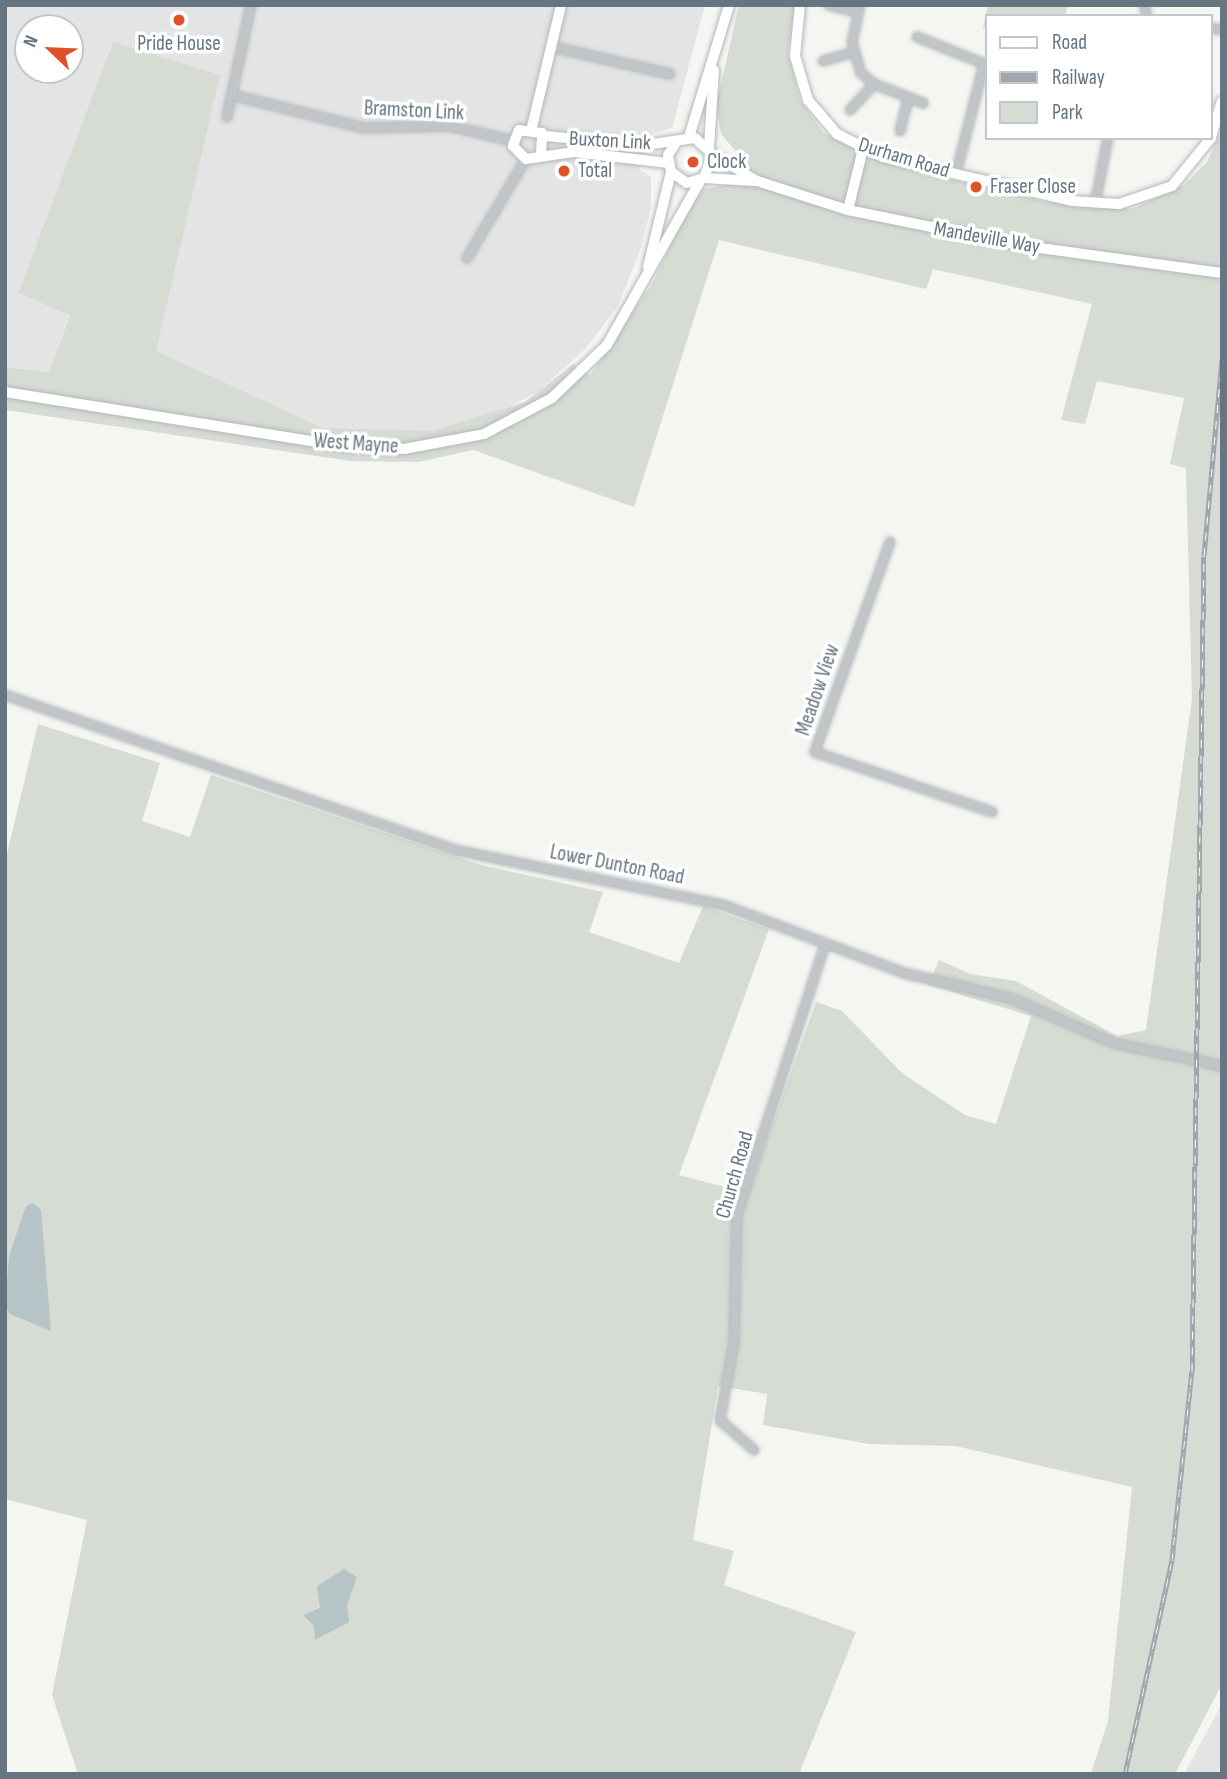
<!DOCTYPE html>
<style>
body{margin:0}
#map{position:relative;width:1227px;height:1779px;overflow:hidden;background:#f5f5f2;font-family:"Sofia Sans Condensed",sans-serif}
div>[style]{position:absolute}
.built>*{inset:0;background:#e3e4e3}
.green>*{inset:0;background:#d6dcd3}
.water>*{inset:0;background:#b6c3c7}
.roads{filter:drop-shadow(0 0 2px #b3b8bc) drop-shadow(0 0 2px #b3b8bc)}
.street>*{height:8px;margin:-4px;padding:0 4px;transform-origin:4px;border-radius:4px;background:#c1c5c8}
.secondary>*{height:10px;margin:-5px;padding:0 5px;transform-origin:5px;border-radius:5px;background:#fff}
.rail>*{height:5px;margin-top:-2.5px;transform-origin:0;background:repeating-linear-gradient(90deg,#fff 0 8px,#a0a6ab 0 16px);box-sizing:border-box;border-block:2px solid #a0a6ab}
.dots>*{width:19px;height:19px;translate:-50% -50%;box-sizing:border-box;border:4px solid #fff;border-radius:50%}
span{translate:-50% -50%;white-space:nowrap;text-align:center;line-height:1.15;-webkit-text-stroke:7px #fff;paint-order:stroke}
.poi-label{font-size:21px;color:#657582}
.left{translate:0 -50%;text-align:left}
.street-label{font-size:21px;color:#657582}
.frame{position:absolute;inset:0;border:7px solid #657582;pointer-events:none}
.legend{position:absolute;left:985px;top:14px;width:228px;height:126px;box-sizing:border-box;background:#fff;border:2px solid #c1c8cd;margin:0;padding:9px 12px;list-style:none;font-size:21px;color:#657582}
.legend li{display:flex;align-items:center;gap:14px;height:35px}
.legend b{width:35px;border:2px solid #c1c8cd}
.north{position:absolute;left:14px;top:14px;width:70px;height:70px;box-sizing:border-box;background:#fff;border:2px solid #c1c8cd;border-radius:50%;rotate:293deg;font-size:19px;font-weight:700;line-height:28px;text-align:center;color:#657582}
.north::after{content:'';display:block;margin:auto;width:24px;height:32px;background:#e05127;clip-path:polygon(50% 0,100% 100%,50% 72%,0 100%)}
</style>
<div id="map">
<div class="built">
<div style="clip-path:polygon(evenodd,5px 5px,705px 5px,672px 128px,645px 136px,640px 170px,651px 177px,651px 207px,640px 251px,618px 306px,586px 348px,539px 391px,490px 417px,431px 431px,379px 433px,323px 428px,155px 351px,114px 42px,18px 293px,70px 314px,49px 372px,5px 367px,5px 5px,28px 28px,70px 28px,70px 70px,28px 70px,28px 28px)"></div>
<div style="clip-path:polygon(1222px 1704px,1222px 1774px,1184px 1774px)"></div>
</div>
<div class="green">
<div style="clip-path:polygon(739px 5px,795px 5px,788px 53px,800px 100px,824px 133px,883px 163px,1046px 202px,1132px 209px,1184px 185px,1207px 162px,1222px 129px,1222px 1684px,1175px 1774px,1091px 1774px,1108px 1721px,1132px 1487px,956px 1446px,869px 1444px,763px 1425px,767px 1394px,718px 1386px,693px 1540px,734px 1551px,724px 1585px,856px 1632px,799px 1774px,78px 1774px,52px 1695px,87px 1520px,5px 1499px,5px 862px,38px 724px,160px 763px,142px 821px,190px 837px,211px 775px,481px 865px,603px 892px,589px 932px,679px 963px,703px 906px,769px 929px,679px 1175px,748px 1193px,816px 1002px,842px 1011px,902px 1073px,965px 1115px,996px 1124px,1031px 1016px,928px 985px,939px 960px,970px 974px,1016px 981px,1117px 1036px,1146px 1030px,1192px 699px,1186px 468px,1170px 464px,1184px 398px,1097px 381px,1085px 424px,1061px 420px,1092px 304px,933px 269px,926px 289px,719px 240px,634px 507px,473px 450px,419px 462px,350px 461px,5px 410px,5px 367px,49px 372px,70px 315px,18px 293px,113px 42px,220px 75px,156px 351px,323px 428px,431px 431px,525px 402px,573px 364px,590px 375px,653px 282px,690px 205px,704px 189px,741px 182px,745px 162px,721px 134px,716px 106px)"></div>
<div style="clip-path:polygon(988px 5px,1068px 5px,1065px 16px,987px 16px,987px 30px,983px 28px)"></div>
</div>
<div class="water">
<div style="clip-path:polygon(33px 1203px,41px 1210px,51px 1331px,10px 1314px,5px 1306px,9px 1256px,26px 1206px)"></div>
<div style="clip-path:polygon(344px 1569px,357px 1577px,347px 1605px,349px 1622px,315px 1640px,314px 1626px,303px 1615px,320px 1608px,317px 1586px)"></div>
</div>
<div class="roads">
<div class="street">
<div style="left:829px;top:5px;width:30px;rotate:14deg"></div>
<div style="left:860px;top:5px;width:38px;rotate:102deg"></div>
<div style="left:852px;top:42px;width:32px;rotate:74deg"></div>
<div style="left:861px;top:73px;width:17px;rotate:40deg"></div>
<div style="left:874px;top:84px;width:53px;rotate:21.2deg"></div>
<div style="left:1144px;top:5px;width:11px;rotate:75deg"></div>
<div style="left:1211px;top:28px;width:11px;rotate:10deg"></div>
<div style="left:917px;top:37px;width:75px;rotate:21.8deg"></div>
<div style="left:552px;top:47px;width:121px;rotate:12.9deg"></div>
<div style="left:823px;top:61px;width:32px;rotate:-16deg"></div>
<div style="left:232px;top:95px;width:135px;rotate:14.1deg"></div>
<div style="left:363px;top:128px;width:87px;rotate:-1.3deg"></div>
<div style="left:450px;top:126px;width:65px;rotate:13.4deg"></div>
<div style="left:850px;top:110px;width:35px;rotate:-47deg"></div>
<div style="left:227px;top:117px;width:115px;rotate:-77.9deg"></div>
<div style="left:900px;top:131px;width:33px;rotate:-76deg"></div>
<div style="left:956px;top:174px;width:114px;rotate:-75.7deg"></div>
<div style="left:1095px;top:204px;width:67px;rotate:-78.9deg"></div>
<div style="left:467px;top:258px;width:115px;rotate:-59.2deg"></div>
<div style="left:890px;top:542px;width:223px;rotate:109.7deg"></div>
<div style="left:815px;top:752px;width:187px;rotate:18.7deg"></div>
<div style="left:5px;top:695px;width:476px;rotate:19deg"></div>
<div style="left:455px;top:850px;width:274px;rotate:11.6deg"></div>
<div style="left:723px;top:905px;width:193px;rotate:20.6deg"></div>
<div style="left:904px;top:973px;width:112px;rotate:13.4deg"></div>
<div style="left:1013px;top:999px;width:109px;rotate:23.7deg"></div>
<div style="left:1113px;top:1043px;width:111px;rotate:11.9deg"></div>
<div style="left:754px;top:1450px;width:45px;rotate:-138.6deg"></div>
<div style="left:720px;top:1420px;width:79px;rotate:-79.8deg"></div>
<div style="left:734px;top:1342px;width:128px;rotate:-88.7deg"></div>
<div style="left:737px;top:1214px;width:284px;rotate:-71.9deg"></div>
</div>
<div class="secondary">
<div style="left:800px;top:5px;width:51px;rotate:95.6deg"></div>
<div style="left:795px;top:56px;width:46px;rotate:73.5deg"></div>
<div style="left:808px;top:100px;width:45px;rotate:49.5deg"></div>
<div style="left:837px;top:134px;width:51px;rotate:26.6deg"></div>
<div style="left:883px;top:157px;width:194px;rotate:13.1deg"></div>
<div style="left:1072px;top:201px;width:47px;rotate:3.7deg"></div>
<div style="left:1119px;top:204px;width:56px;rotate:-18.8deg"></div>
<div style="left:1172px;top:186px;width:62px;rotate:-50.9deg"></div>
<div style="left:532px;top:127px;width:125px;rotate:-76.6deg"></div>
<div style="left:545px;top:136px;width:100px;rotate:5.1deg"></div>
<div style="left:645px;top:145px;width:50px;rotate:-8deg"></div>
<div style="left:695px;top:138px;width:23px;rotate:43deg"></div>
<div style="left:712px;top:154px;width:25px;rotate:108deg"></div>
<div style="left:704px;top:178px;width:18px;rotate:164deg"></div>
<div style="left:687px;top:183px;width:19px;rotate:-145deg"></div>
<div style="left:671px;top:172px;width:17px;rotate:-100deg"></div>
<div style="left:668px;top:155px;width:15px;rotate:-58deg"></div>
<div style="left:689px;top:137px;width:138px;rotate:-73.1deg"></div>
<div style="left:1211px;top:137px;width:37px;rotate:-73deg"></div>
<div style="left:709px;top:147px;width:77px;rotate:-86.3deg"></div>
<div style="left:712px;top:154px;width:52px;rotate:31deg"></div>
<div style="left:757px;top:181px;width:96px;rotate:17.7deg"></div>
<div style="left:848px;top:210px;width:181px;rotate:11.5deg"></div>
<div style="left:1025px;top:246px;width:199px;rotate:7.8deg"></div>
<div style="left:541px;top:155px;width:22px;rotate:-87deg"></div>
<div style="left:542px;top:133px;width:23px;rotate:-173deg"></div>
<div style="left:519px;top:130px;width:17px;rotate:111deg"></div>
<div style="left:513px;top:146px;width:18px;rotate:45deg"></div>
<div style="left:526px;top:159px;width:49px;rotate:-8.3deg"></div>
<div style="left:574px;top:152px;width:95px;rotate:6.7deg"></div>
<div style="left:704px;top:178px;width:50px;rotate:3.4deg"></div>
<div style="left:848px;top:210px;width:63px;rotate:-76.2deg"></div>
<div style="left:648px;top:267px;width:98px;rotate:-76.4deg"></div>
<div style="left:5px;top:392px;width:343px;rotate:9.1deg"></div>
<div style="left:344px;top:446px;width:60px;rotate:2.9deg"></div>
<div style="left:404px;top:449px;width:81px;rotate:-10.6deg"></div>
<div style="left:484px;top:434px;width:77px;rotate:-27.9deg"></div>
<div style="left:552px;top:398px;width:76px;rotate:-43.9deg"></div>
<div style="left:607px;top:345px;width:189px;rotate:-60.4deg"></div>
</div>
</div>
<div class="rail">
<div style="left:1125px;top:1774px;width:219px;rotate:-77.6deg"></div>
<div style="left:1172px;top:1560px;width:190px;rotate:-84deg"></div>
<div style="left:1192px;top:1371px;width:815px;rotate:-89.16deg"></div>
<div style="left:1204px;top:556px;width:197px;rotate:-84.8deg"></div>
</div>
<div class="dots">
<div style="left:179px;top:20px;background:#e05127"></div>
<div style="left:693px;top:162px;background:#e05127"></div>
<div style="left:564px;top:171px;background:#e05127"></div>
<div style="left:976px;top:187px;background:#e05127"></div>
</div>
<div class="poi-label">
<span style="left:179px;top:44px">Pride House</span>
<span class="left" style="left:707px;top:162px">Clock</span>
<span class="left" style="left:578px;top:171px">Total</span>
<span class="left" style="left:990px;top:187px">Fraser Close</span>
</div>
<div class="street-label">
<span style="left:414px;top:111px;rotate:3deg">Bramston Link</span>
<span style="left:610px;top:141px;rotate:3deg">Buxton Link</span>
<span style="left:904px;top:158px;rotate:17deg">Durham Road</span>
<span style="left:987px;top:238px;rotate:10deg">Mandeville Way</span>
<span style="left:356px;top:444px;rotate:4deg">West Mayne</span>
<span style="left:818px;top:690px;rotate:-71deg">Meadow View</span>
<span style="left:617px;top:865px;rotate:11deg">Lower Dunton Road</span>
<span style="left:735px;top:1175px;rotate:-74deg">Church Road</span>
</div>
<div class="frame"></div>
<ul class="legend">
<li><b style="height:9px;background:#fff"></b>Road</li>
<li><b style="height:9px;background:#a0a6ab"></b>Railway</li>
<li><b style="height:19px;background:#d6dcd3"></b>Park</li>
</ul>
<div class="north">N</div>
</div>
